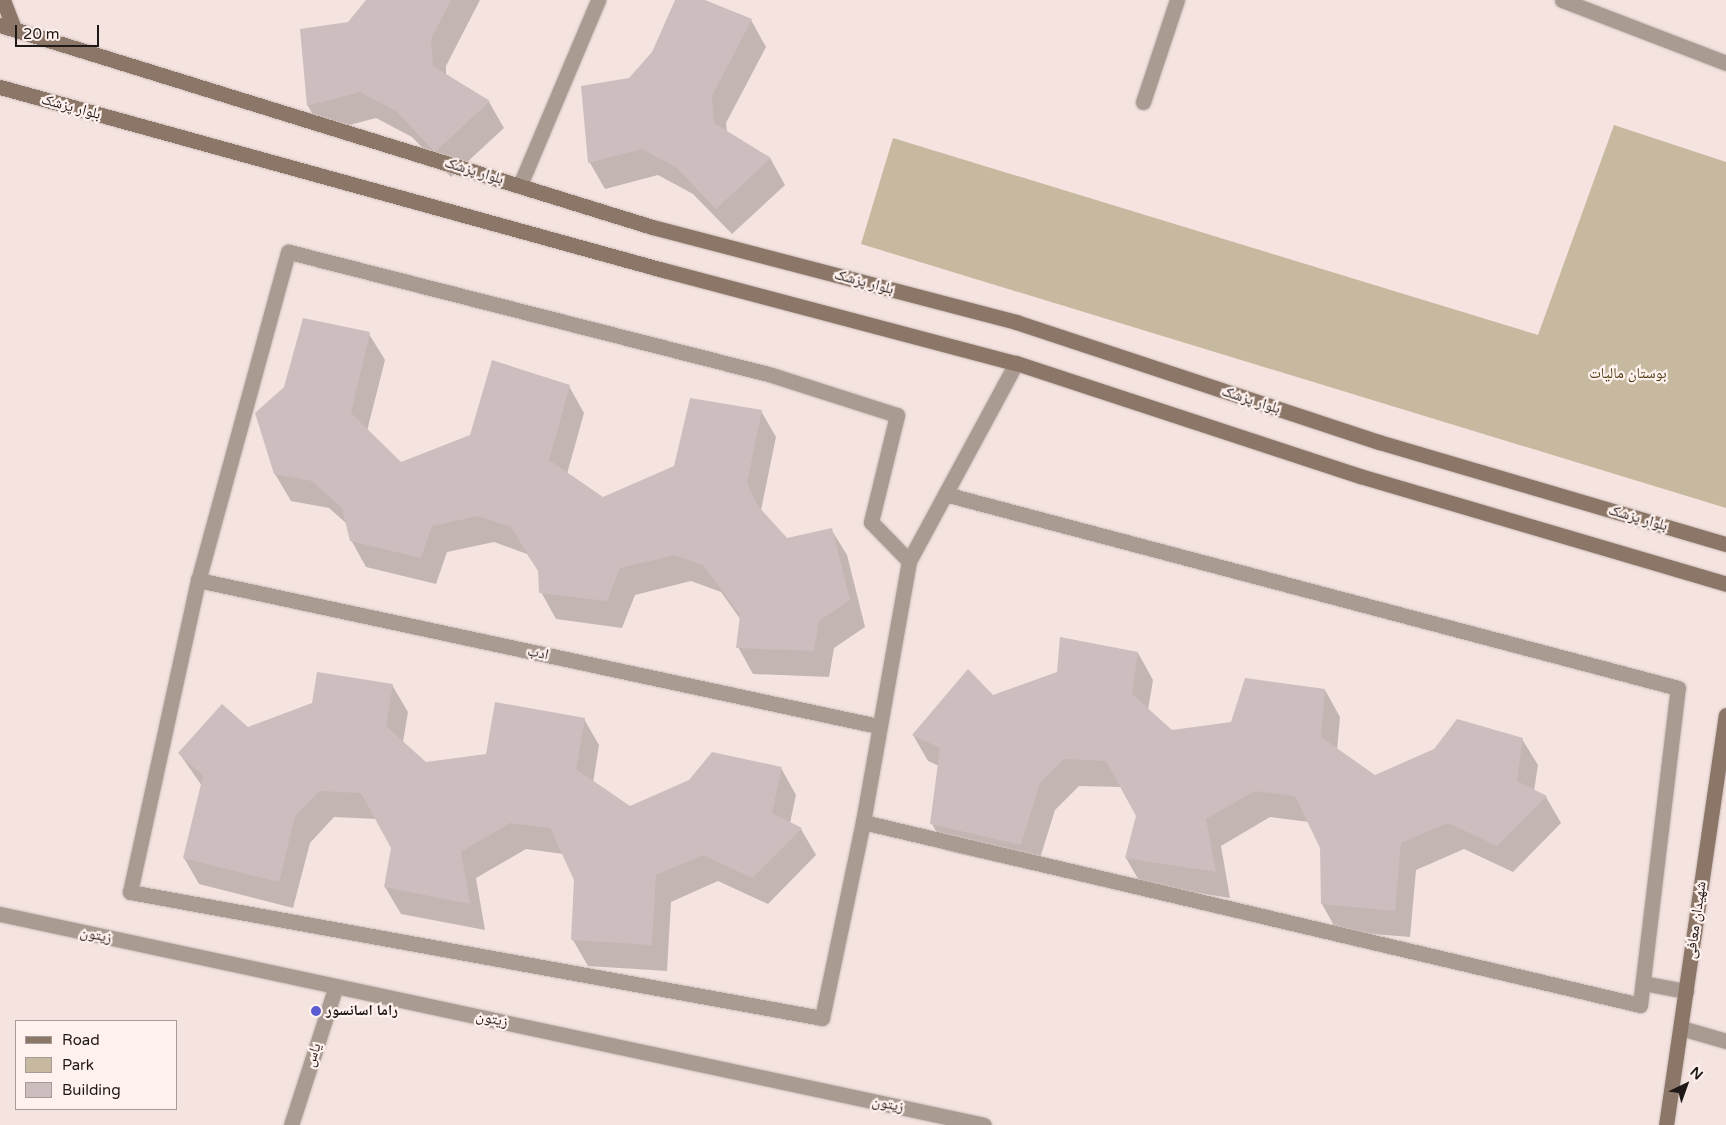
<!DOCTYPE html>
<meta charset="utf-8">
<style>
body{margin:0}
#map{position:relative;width:1726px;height:1125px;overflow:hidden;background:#f4e3df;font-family:"Varela Round","Noto Naskh Arabic",sans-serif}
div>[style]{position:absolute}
.green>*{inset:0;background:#c6b9a0}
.shadow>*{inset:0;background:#0003}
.building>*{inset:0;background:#cebdbf}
.roads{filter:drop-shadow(0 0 1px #cdbebb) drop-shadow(0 0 1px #cdbebb)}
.lane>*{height:15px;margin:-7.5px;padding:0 7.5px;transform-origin:7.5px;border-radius:7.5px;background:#a99b91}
.street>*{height:15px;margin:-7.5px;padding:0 7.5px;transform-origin:7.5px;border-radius:7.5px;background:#a99b91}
.secondary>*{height:15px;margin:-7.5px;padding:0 7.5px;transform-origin:7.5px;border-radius:7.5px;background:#8b7667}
.dots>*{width:14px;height:14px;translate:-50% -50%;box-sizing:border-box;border:2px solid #fff1ee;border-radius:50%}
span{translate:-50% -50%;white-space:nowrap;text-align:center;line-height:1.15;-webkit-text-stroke:4.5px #fff1ee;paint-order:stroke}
.street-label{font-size:15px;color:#1e1817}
.park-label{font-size:15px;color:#4f3a10}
.poi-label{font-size:15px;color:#1e1817;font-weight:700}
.left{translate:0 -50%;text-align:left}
.legend{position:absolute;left:15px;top:1020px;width:162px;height:90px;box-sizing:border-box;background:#fff1ee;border:1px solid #a59a98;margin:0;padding:6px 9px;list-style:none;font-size:15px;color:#1e1817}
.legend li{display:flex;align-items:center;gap:10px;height:25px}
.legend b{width:25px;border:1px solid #a59a98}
.north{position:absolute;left:1661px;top:1060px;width:50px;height:50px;-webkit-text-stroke:4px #fff1ee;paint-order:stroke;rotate:42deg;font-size:14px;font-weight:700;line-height:20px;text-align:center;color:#1e1817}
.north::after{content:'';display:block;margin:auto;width:18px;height:22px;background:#1e1817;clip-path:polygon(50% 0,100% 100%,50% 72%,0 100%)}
.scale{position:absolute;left:15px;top:25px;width:84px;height:22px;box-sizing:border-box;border:2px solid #1e1817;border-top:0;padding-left:6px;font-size:15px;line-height:18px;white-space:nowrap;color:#1e1817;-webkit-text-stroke:4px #fff1ee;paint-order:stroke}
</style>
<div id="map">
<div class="green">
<div style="clip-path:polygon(1614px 125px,1726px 162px,1726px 508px,861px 244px,893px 138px,1538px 335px)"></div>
</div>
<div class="shadow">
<div style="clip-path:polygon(368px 0,480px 0,446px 66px,446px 76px,489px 102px,504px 128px,451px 177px,412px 137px,376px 118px,323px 132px,308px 106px,301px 30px,348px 23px)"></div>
<div style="clip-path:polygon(677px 0,702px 0,751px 20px,766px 47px,726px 123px,727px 133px,770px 158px,785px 185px,732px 234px,693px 194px,658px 175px,605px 189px,590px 163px,583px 87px,629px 80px,653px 53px)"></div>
<div style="clip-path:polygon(369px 334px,385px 360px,367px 431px,400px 464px,471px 436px,569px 386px,584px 413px,567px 474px,603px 499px,675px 467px,761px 411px,776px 437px,761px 510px,787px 540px,831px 529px,847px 555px,865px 627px,834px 648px,829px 677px,753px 674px,738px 647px,741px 620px,721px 592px,691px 581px,635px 595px,622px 628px,556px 619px,541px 592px,540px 573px,527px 554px,494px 542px,447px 552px,436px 584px,366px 567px,351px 540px,347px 524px,329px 508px,291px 501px,275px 474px)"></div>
<div style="clip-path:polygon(1138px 653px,1153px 680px,1148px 710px,1171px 731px,1232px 723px,1325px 690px,1340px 717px,1337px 750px,1374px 776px,1522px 739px,1538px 765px,1534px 791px,1546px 797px,1561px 823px,1513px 872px,1464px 849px,1416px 870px,1410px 937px,1337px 931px,1322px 904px,1321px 848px,1309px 822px,1270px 817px,1221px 846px,1230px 898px,1141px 884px,1126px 858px,1138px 816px,1122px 787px,1079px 786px,1055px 810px,1036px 871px,947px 851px,932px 824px,939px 766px,928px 761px,913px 735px,993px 696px)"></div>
<div style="clip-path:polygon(392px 685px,408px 712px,403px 742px,426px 763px,487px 756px,584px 719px,599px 745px,593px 783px,629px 808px,781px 768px,796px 795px,790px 823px,801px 829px,816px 855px,768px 904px,718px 881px,671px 902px,667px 971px,588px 966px,573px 940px,576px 880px,563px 854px,526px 849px,476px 878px,485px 930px,401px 914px,385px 887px,393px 848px,377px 819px,334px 817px,310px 843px,293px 908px,199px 884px,184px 858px,202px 786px,179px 753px,248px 728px)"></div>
</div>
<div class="building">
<div style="clip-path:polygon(366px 0,451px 0,431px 39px,433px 66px,490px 101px,435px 152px,396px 111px,360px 92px,307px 106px,300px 29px,348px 22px)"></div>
<div style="clip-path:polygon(675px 0,705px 0,752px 19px,712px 96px,714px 123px,771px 158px,716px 209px,677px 168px,642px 149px,588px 163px,581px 86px,629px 78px,652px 52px)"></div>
<div style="clip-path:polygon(303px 318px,370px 332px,351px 413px,401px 462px,470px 435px,492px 360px,570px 385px,549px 460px,603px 497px,674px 466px,690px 398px,762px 410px,747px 483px,758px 506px,787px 538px,832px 528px,850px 600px,819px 621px,814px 651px,736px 648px,740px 615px,704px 566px,675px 555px,620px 568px,607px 601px,539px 593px,538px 571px,511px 527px,478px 516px,432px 526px,421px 558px,350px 541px,342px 508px,312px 481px,274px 474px,255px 413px,284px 387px)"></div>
<div style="clip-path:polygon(1060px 637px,1138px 652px,1132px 694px,1172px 730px,1231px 722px,1245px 678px,1325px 689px,1321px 737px,1375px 775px,1434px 749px,1457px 719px,1523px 738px,1517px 781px,1547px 796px,1497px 846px,1448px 823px,1401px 843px,1395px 911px,1321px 904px,1320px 848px,1295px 796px,1255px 791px,1206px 819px,1216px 872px,1125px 858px,1136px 816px,1106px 761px,1064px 759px,1040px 783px,1021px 845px,930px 824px,940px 748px,912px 735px,968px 669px,993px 695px,1057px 672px)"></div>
<div style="clip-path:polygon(317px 672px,393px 684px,386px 726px,426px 762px,486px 754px,495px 702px,585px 718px,576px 769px,630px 806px,689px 780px,712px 752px,782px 767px,772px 813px,802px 828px,752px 878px,703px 855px,656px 875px,652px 945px,571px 940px,574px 880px,550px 828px,510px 823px,461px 852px,470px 904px,384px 887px,391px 848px,361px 793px,319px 791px,295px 816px,279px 882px,183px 858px,203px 776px,178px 753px,222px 704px,248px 727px,312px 703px)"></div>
</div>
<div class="roads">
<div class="lane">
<div style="left:909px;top:561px;width:54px;rotate:-134.3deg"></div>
<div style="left:871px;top:522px;width:110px;rotate:-76.3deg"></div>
<div style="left:897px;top:415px;width:131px;rotate:-162.3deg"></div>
<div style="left:772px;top:375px;width:499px;rotate:-165.7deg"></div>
<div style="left:288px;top:252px;width:340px;rotate:105.3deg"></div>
<div style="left:198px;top:580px;width:319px;rotate:102.3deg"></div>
<div style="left:130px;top:892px;width:703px;rotate:10.32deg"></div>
<div style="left:822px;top:1018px;width:200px;rotate:-78.2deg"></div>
<div style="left:863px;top:822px;width:265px;rotate:-80deg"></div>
<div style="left:909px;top:561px;width:225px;rotate:-61.6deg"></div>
<div style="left:198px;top:580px;width:695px;rotate:12.12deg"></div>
<div style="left:863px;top:822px;width:798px;rotate:13.25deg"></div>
<div style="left:1640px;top:1005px;width:319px;rotate:-83.2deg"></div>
<div style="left:1678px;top:688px;width:758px;rotate:-165.18deg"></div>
<div style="left:1643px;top:983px;width:44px;rotate:10.5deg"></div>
<div style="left:1681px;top:1028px;width:47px;rotate:16.1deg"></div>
</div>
<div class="street">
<div style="left:1562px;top:0;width:176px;rotate:21deg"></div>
<div style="left:1143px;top:102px;width:108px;rotate:-71.6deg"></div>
<div style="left:520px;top:185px;width:201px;rotate:-67.1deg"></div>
<div style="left:0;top:914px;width:1006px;rotate:12.1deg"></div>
<div style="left:291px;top:1125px;width:146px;rotate:-72.1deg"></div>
</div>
<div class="secondary">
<div style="left:3px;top:0;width:30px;rotate:69deg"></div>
<div style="left:0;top:25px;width:683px;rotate:17.21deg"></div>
<div style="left:652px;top:227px;width:376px;rotate:14.6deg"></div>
<div style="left:1016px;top:322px;width:382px;rotate:18.3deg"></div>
<div style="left:1379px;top:442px;width:362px;rotate:16.4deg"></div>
<div style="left:0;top:87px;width:688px;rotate:15.43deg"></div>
<div style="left:663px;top:270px;width:365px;rotate:14.8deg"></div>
<div style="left:1016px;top:363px;width:362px;rotate:18.2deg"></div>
<div style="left:1360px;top:476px;width:382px;rotate:16.4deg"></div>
<div style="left:1666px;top:1125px;width:414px;rotate:-81.7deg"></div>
</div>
</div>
<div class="dots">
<div style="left:316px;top:1011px;background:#5a5bd3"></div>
</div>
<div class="street-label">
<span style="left:71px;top:107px;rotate:15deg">بلوار پزشک</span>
<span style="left:474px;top:171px;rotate:17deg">بلوار پزشک</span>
<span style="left:864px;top:282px;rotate:15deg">بلوار پزشک</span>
<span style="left:1251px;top:400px;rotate:18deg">بلوار پزشک</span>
<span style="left:1638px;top:518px;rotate:16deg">بلوار پزشک</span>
<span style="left:538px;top:653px;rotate:12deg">ادب</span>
<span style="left:1696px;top:920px;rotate:-82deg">شهیدان معافی</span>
<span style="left:96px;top:935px;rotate:12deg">زیتون</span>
<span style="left:492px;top:1019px;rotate:12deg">زیتون</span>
<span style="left:313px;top:1055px;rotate:-72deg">یاس</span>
<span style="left:888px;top:1104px;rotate:12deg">زیتون</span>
</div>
<div class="park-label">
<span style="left:1628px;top:374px">بوستان مالیات</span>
</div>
<div class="poi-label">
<span class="left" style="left:326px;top:1011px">راما اسانسور</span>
</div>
<ul class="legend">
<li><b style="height:6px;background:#8b7667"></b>Road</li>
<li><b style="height:14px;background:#c6b9a0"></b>Park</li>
<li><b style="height:14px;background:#cebdbf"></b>Building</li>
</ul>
<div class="north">N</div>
<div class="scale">20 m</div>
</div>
